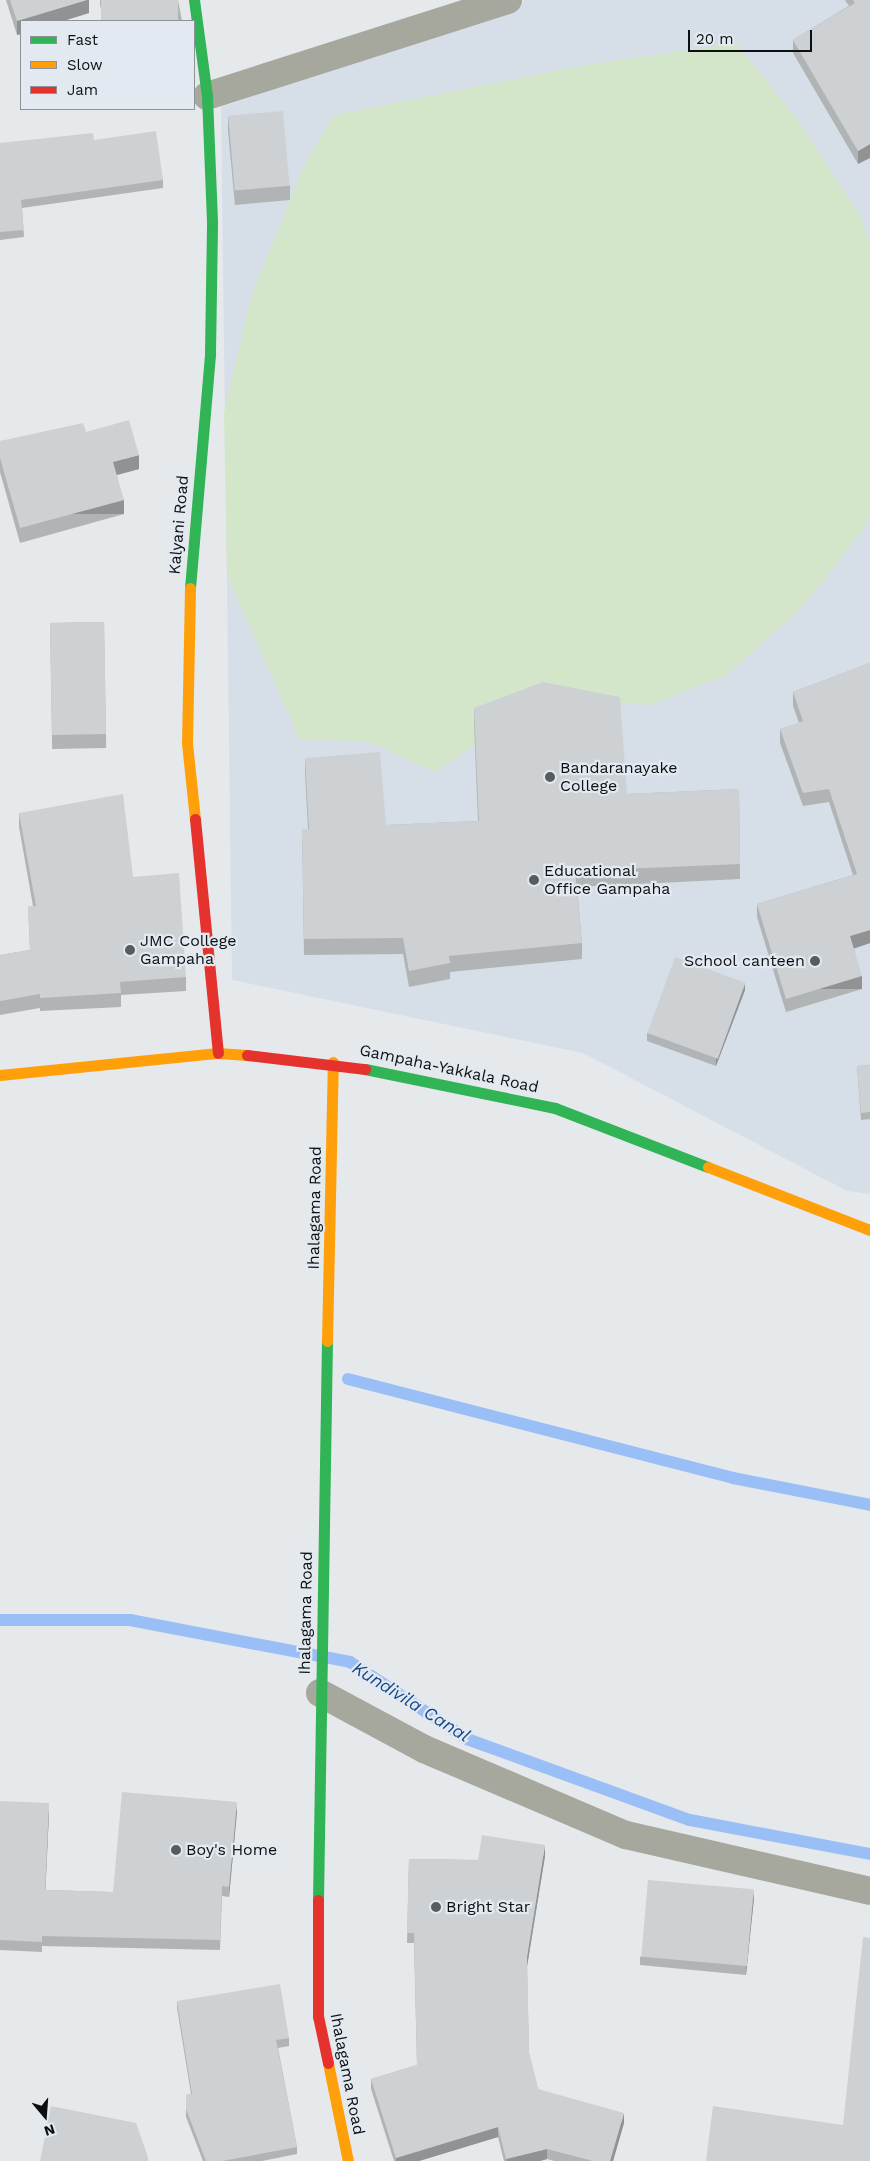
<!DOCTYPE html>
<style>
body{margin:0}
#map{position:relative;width:870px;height:2161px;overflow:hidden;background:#e6e9ec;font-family:"Work Sans",sans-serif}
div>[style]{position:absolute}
.built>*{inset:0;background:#d6dfe7}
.green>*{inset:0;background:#d3e6c9}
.stream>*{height:12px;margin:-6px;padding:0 6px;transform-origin:6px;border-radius:6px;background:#99bff6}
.street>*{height:28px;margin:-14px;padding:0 14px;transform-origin:14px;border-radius:14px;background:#a6a79d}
.fast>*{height:11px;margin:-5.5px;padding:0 5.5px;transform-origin:5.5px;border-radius:5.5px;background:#30b455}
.slow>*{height:11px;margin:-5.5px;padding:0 5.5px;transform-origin:5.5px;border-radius:5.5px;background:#ff9f0a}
.jam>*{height:11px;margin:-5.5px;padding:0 5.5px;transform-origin:5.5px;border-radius:5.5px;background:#e5322d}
.wall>*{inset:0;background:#b1b4b5;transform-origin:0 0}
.shaded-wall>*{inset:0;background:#909294;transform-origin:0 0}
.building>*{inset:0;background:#ced1d3;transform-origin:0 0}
.dots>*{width:14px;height:14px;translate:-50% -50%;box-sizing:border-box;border:2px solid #e2e9f0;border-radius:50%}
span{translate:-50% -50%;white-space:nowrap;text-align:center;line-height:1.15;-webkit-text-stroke:4.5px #e2e9f0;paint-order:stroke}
.street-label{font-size:16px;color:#0d1012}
.poi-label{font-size:16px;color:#0d1012}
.left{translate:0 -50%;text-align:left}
.right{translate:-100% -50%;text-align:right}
.water-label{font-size:18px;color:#16478c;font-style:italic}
.legend{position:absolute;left:20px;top:20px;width:175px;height:90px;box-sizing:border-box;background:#e2e9f0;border:1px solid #8d9297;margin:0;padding:6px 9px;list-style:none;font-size:15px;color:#0d1012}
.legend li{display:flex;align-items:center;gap:10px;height:25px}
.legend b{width:25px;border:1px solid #8d9297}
.north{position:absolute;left:20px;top:2091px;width:50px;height:50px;-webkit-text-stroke:4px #e2e9f0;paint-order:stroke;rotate:162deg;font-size:14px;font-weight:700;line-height:20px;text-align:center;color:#0d1012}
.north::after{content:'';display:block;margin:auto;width:18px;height:22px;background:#0d1012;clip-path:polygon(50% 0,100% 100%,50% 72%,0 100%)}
.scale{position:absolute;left:688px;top:30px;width:124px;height:22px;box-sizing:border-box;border:2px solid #0d1012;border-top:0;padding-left:6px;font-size:15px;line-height:18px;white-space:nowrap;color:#0d1012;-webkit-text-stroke:4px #e2e9f0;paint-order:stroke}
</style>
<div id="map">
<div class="built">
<div style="clip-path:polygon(524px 0,870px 0,870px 1194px,847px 1191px,583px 1053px,232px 980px,221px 107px,515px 11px)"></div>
</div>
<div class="green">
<div style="clip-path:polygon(736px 43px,799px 122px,860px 216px,870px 243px,870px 512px,864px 528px,804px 605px,727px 675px,649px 705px,543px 698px,435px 772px,368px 741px,300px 740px,227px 574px,224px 413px,251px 297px,304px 166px,334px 115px,586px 65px)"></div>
</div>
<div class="stream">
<div style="left:348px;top:1379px;width:398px;rotate:14.4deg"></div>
<div style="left:733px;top:1478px;width:140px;rotate:11.1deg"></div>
<div style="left:0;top:1620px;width:130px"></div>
<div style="left:130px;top:1620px;width:224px;rotate:10.8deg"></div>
<div style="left:350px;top:1662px;width:140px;rotate:33.3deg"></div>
<div style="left:467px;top:1739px;width:237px;rotate:20deg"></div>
<div style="left:690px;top:1820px;width:183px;rotate:10.7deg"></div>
</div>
<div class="street">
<div style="left:207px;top:96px;width:316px;rotate:-17.7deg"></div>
<div style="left:320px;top:1693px;width:118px;rotate:28.3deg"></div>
<div style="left:424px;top:1749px;width:220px;rotate:23.1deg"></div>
<div style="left:626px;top:1835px;width:250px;rotate:12.9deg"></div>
</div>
<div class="fast">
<div style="left:190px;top:588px;width:236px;rotate:-85.1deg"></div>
<div style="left:210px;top:353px;width:132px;rotate:-89.1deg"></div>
<div style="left:212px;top:221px;width:125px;rotate:-92.3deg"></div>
<div style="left:207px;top:96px;width:97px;rotate:-97.7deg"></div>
<div style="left:365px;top:1069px;width:194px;rotate:11.6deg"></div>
<div style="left:555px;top:1108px;width:164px;rotate:21.1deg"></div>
<div style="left:318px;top:1900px;width:559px;rotate:-89.08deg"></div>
</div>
<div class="slow">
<div style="left:190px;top:588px;width:155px;rotate:91.1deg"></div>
<div style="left:187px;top:743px;width:76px;rotate:84deg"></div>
<div style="left:0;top:1075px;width:219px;rotate:-5.8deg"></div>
<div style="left:218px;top:1053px;width:29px;rotate:4deg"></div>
<div style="left:708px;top:1167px;width:174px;rotate:21.3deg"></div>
<div style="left:327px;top:1341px;width:279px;rotate:-88.8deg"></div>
<div style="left:328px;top:2063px;width:100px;rotate:78.5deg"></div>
</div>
<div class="jam">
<div style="left:195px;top:819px;width:235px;rotate:84.4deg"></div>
<div style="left:247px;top:1055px;width:119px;rotate:6.8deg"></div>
<div style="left:318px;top:1900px;width:116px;rotate:90deg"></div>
<div style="left:318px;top:2016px;width:48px;rotate:78deg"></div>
</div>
<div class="wall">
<div style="clip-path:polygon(6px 0,89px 0,89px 13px,17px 35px)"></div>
<div style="clip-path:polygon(100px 0,178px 0,182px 21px,104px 21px,100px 5px)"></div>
<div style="clip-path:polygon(845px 0,870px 0,858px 164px,793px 53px,793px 40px,849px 6px)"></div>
<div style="clip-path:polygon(228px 117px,290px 186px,290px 200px,235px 205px,228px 131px)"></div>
<div style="clip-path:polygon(94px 140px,163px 180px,163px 188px,22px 208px,24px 237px,0 240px,0 143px)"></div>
<div style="clip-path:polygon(86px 432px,139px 469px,117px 475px,124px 514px,20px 543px,0 472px,0 441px)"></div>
<div style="left:104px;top:622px;width:126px;height:54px;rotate:89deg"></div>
<div style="clip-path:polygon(870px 663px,870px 943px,854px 948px,862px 989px,786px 1012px,757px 917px,757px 904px,853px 875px,829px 802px,803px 806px,780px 743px,780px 729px,799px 723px,793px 706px,793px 692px)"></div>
<div style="clip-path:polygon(474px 708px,627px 794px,739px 789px,740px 879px,577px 887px,582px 943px,582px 959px,450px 972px,450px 979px,409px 987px,403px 954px,304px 955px,302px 829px,308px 829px,305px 773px,305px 758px,386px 825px,478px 821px,474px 723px)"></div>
<div style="clip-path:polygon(19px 813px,133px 877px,186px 977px,186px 991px,121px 995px,121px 1007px,40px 1011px,40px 1008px,0 1015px,0 955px,30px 950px,28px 906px,33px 906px,19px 827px)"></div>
<div style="clip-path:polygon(745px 990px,716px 1066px,647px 1041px,647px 1033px)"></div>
<div style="clip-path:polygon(870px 1065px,870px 1119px,861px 1120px,857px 1066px)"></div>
<div style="clip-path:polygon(0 1801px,49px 1813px,45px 1890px,113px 1892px,237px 1812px,229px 1897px,222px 1896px,220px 1950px,42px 1946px,42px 1952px,0 1950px)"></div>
<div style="clip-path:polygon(545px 1856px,527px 1966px,529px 2053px,538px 2089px,624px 2123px,613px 2161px,554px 2161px,547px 2159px,540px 2161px,504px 2161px,498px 2137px,419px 2161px,394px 2161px,371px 2089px,371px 2079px,417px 2065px,414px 1943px,407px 1943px,409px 1859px,478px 1860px)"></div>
<div style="clip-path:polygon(754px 1898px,746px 1975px,640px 1965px,640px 1957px)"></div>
<div style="clip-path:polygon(177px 2001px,289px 2038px,289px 2046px,278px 2048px,297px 2147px,297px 2154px,262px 2161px,203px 2161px,186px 2117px,186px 2095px,191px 2094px,177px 2008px)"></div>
</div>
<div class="shaded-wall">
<div style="clip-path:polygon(87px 0,89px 0,89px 13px,63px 21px,21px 21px,21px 34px,17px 35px,17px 21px)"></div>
<div style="clip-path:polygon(870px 144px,870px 158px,858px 164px,858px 151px)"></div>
<div style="clip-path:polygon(139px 455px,139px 469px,113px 476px,113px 462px)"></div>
<div style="left:124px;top:500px;width:14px;height:108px;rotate:90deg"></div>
<div style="clip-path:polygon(870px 930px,870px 943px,850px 950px,850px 936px)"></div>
<div style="left:862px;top:976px;width:13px;height:79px;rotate:90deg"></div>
<div style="clip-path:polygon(745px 983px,745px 990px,716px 1066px,716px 1059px)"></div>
<div style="clip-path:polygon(237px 1802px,237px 1812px,229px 1897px,229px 1887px)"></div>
<div style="clip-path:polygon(49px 1803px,49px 1813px,45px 1900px,45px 1890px)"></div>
<div style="clip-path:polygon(545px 1845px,545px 1856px,527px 1967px,527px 1957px)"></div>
<div style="clip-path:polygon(754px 1890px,754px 1898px,746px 1975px,746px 1967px)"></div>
<div style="clip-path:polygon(624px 2113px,624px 2123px,613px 2161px,610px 2161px)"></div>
<div style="clip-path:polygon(498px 2127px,498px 2137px,419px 2161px,396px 2161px,396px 2158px)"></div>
<div style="clip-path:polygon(547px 2149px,547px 2159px,540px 2161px,506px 2161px,506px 2159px)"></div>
</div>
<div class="building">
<div style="clip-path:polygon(10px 0,87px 0,17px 21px)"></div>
<div style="left:101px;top:0;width:77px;height:22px"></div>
<div style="clip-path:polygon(853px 0,870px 0,870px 144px,858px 151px,793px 40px,855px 3px)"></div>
<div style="left:283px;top:111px;width:75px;height:55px;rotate:85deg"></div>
<div style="clip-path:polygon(156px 131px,163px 180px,21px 200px,24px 230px,0 232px,0 143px,93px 133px,94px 140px)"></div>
<div style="clip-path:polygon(129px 420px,139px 455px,113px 462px,124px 500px,20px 528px,0 458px,0 441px,83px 423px,86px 432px)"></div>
<div style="left:104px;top:622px;width:112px;height:54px;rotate:89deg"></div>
<div style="clip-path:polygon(870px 663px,870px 930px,850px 936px,862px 976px,786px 999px,757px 904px,857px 874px,829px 789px,803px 793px,780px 729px,803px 721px,793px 692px)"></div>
<div style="clip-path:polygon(543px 682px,620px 697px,627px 794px,739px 789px,740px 864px,575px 871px,582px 943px,449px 956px,450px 963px,409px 971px,403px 938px,304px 939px,302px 829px,309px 829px,305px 758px,380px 752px,386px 825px,479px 821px,474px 708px)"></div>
<div style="clip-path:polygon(123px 794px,133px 877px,179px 873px,186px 977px,120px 982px,121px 993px,40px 998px,40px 994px,0 1001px,0 955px,30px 950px,28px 906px,36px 906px,19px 813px)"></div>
<div style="left:675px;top:957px;width:75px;height:81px;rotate:20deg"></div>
<div style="clip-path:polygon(870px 1065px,870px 1112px,861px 1113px,857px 1066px)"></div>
<div style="clip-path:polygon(122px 1792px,237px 1802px,229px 1887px,222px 1886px,220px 1940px,42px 1936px,42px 1942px,0 1940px,0 1801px,49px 1803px,45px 1890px,113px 1892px)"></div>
<div style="clip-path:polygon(482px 1835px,545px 1845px,527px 1957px,529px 2053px,538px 2089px,624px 2113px,610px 2161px,593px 2161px,547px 2149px,506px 2159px,498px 2127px,396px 2158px,371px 2079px,417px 2065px,414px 1933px,407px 1933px,409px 1859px,478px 1860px)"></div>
<div style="left:648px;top:1880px;width:106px;height:77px;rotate:5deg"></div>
<div style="clip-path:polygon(863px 1937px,870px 1938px,870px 2161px,706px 2161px,713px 2106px,843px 2125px)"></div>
<div style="clip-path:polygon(280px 1984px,289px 2038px,276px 2040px,297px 2147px,222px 2161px,206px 2161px,186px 2109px,186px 2095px,192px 2094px,177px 2001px)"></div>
<div style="clip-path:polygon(51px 2106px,136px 2123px,148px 2157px,148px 2161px,40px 2161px)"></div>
</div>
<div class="dots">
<div style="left:550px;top:777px;background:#595c5e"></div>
<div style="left:534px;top:880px;background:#595c5e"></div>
<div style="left:130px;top:950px;background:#595c5e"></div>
<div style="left:815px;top:961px;background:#595c5e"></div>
<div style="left:176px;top:1850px;background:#595c5e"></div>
<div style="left:436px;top:1907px;background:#595c5e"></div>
</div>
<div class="street-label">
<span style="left:179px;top:525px;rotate:-85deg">Kalyani Road</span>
<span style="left:449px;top:1069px;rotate:12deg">Gampaha-Yakkala Road</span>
<span style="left:315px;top:1208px;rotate:-89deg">Ihalagama Road</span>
<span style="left:306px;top:1613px;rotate:-89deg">Ihalagama Road</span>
<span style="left:347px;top:2074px;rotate:79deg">Ihalagama Road</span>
</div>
<div class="poi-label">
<span class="left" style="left:560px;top:777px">Bandaranayake<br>College</span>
<span class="left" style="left:544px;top:880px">Educational<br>Office Gampaha</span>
<span class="left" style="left:140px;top:950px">JMC College<br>Gampaha</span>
<span class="right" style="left:805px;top:961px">School canteen</span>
<span class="left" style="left:186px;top:1850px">Boy's Home</span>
<span class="left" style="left:446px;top:1907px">Bright Star</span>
</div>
<div class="water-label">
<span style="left:411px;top:1702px;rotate:32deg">Kundivila Canal</span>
</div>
<ul class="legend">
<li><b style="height:6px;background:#30b455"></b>Fast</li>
<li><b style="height:6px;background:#ff9f0a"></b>Slow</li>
<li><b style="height:6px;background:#e5322d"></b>Jam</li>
</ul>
<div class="north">N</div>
<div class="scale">20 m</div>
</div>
